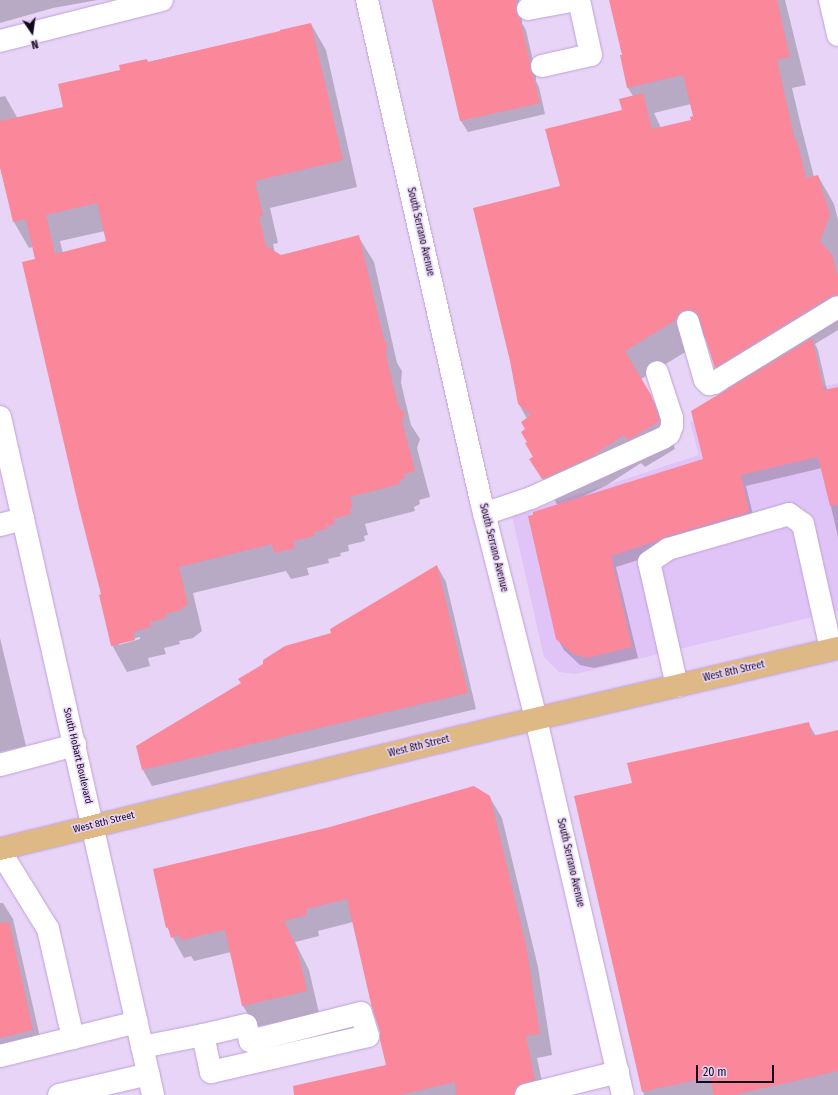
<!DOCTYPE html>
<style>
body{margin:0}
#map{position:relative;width:838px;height:1095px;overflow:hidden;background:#e7d4f7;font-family:"Fira Sans Condensed",sans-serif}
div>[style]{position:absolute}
.built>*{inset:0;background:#e1c4f7}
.shadow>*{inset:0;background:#0003}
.building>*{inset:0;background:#fb879b}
.roads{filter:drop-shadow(0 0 1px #bfa0d7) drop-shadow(0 0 1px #bfa0d7)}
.minor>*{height:22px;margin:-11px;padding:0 11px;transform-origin:11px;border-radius:11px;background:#fff}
.major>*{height:22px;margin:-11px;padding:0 11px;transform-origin:11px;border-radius:11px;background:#deb885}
span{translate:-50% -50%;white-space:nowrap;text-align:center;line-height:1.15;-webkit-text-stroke:3px #e7d4f7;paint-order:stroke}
.street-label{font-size:10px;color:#14081c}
.north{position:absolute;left:12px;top:12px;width:40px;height:40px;-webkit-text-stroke:3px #e7d4f7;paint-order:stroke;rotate:167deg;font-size:11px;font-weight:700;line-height:16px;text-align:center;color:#14081c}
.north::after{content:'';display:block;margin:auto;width:14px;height:18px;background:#14081c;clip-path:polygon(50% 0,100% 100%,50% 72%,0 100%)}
.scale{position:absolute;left:696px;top:1065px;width:78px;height:18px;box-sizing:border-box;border:2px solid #14081c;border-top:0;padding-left:5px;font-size:12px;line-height:14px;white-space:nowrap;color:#14081c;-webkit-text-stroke:3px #e7d4f7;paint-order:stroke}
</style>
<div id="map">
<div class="built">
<div style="clip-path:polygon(838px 383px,838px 611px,576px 674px,559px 672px,544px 657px,512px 516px,699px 455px,690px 422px)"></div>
</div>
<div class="shadow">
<div style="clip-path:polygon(0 0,98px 0,53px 8px,0 23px)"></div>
<div style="clip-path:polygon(433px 0,519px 0,522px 16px,522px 23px,526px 30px,536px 74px,536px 81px,539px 87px,545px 114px,468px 132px,461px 121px)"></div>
<div style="clip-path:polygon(evenodd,610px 0,785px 0,806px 85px,792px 88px,800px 122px,814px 177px,818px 176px,834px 204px,838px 220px,838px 330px,815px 344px,818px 350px,827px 390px,838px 388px,838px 537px,822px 468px,746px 486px,755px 523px,616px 567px,638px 658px,594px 668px,580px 665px,564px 650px,557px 638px,558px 506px,531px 459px,534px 457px,529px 442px,527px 419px,519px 404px,561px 187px,633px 96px,628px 88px,623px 55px,610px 0,691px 104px,694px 117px,692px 121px,661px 128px,654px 113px,691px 104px,610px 0,701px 338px,706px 338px,715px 368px,728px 390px,704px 460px,580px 498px,607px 485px,641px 463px,645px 467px,675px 449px,667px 424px,641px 379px,692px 348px,701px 338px)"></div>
<div style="clip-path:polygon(evenodd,311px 24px,326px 50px,357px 187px,270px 208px,278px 243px,273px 244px,275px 253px,281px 256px,358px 236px,374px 262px,397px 363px,402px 371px,401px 383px,411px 425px,420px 439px,417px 448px,430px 497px,419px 500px,420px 504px,414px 507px,415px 511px,365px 524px,368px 535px,364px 536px,365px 541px,348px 545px,349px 551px,340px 553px,341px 556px,328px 559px,329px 563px,307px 568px,309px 575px,291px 579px,286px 571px,193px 593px,202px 631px,193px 638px,179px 641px,180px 644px,164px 648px,166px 654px,148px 658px,150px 666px,127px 672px,112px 645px,33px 247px,29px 248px,14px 222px,0 167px,0 97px,5px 96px,18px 119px,64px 108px,121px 71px,148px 62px,281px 32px,311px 24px,105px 231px,107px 242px,63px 253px,60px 241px,105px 231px,311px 24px,140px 637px,140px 639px,119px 645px,119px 642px,140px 637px)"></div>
<div style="clip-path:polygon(437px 566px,446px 582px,476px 709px,152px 786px,143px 770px,242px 683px,332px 634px)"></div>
<div style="clip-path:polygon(0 638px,26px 746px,0 752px)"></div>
<div style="clip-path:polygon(808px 723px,816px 736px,838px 731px,838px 1095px,644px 1095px,575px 797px,633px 784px)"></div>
<div style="clip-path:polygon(489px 796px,502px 818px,538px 967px,552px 1055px,537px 1058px,543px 1086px,503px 1095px,336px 1095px,387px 1066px,381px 1032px,353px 922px,318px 931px,319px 936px,295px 942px,309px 970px,319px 1013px,256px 1027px,243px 1006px,231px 952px,194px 961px,191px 956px,184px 958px,167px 927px)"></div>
<div style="clip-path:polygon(0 903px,3px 903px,13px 919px,42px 1046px,0 1062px)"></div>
</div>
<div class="building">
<div style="clip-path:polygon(432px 0,516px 0,516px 12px,520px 18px,530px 62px,530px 69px,533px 75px,540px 103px,460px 121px)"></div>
<div style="clip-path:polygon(609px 0,777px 0,790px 57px,777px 60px,795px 141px,797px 141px,806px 178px,818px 175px,824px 197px,825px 197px,830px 215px,820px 241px,832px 255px,838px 278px,838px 295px,831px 296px,715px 368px,697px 313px,691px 310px,685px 310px,679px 313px,676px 320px,625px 351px,651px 395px,660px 421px,628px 440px,624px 435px,591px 457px,542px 479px,529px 459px,533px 457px,525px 443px,527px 442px,521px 432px,525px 429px,521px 422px,531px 415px,518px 404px,510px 361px,473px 208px,560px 186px,545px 129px,622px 110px,619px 99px,643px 93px,652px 129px,691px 120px,690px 117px,693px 116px,683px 75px,627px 88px,620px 55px,622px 55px)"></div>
<div style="clip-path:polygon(evenodd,311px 23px,343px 160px,255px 181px,263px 216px,259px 217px,266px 246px,281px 255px,359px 235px,384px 340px,387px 343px,386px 356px,399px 408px,405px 412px,402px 421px,415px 471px,404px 474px,405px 478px,399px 481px,400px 484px,350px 497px,353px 508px,349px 509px,351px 514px,333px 519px,335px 524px,326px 526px,327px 529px,314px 532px,315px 536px,293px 541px,295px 548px,274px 553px,272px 544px,179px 567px,188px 605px,178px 611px,165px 614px,166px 618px,150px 622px,151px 627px,133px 632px,135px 640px,111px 646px,99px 595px,101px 594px,79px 508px,22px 262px,35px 259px,26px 219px,13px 222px,0 167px,0 121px,63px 107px,58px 84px,120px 70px,119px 65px,147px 59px,148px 62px,280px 31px,280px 30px,311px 23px,97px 203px,106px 241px,55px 254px,46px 215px,97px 203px)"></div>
<div style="clip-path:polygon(812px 338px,824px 390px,838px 387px,838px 505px,830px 506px,818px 457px,741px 475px,749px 512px,665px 537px,657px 541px,611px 556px,632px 647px,587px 658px,573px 654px,556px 639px,528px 516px,533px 515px,533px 512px,703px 459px,691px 411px)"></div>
<div style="clip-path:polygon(437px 565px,468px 693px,142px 770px,136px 746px,241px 683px,238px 679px,263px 664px,263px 660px,285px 646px,331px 633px,330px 629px)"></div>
<div style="clip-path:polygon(809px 722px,812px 736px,838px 730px,838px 1071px,734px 1095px,714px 1095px,709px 1077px,642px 1092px,574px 796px,632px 783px,627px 763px)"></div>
<div style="clip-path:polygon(474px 786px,490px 796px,526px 945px,540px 1034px,526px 1036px,535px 1080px,518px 1086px,514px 1095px,456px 1095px,455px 1082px,400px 1095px,294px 1095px,293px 1086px,386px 1065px,380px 1040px,380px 1032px,372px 1008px,347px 899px,306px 909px,307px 915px,284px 921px,297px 948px,307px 991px,242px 1006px,225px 930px,181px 940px,179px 935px,171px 938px,168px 927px,166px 928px,153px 869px,330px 827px)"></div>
<div style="clip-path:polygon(9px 922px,33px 1030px,0 1038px,0 923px)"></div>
</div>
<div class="roads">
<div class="minor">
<div style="left:367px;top:0;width:514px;rotate:77.18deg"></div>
<div style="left:481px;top:501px;width:225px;rotate:75.8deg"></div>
<div style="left:536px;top:719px;width:386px;rotate:77deg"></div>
<div style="left:830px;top:0;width:36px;rotate:77deg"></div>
<div style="left:528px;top:9px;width:49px;rotate:-10.6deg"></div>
<div style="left:0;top:41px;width:167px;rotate:-14.2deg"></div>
<div style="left:542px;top:66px;width:50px;rotate:-12.7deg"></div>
<div style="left:591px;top:55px;width:56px;rotate:-102.3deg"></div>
<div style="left:688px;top:322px;width:60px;rotate:73.7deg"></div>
<div style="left:705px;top:380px;width:6px;rotate:45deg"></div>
<div style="left:709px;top:384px;width:5px;rotate:-11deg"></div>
<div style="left:714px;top:383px;width:145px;rotate:-31.5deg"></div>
<div style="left:0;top:417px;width:695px;rotate:77.28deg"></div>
<div style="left:484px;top:514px;width:50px;rotate:-18.8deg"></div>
<div style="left:531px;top:498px;width:145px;rotate:-24.4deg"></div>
<div style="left:663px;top:438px;width:7px;rotate:-34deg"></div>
<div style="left:669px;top:434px;width:9px;rotate:-69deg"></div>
<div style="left:672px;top:426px;width:8px;rotate:-90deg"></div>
<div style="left:672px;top:418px;width:48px;rotate:-108.1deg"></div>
<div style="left:0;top:525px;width:24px;rotate:-15deg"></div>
<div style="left:677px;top:686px;width:127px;rotate:-102.7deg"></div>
<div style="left:649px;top:562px;width:23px;rotate:-34deg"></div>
<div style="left:668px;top:549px;width:126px;rotate:-16.1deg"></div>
<div style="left:789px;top:514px;width:17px;rotate:36deg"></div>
<div style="left:803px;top:524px;width:128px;rotate:77.4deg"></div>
<div style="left:0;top:765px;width:78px;rotate:-14.9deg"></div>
<div style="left:0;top:851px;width:92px;rotate:58.4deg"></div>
<div style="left:48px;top:929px;width:112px;rotate:77.1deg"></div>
<div style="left:142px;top:1047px;width:62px;rotate:-11.1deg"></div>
<div style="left:203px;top:1035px;width:38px;rotate:78deg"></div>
<div style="left:211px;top:1072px;width:161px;rotate:-12.9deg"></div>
<div style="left:368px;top:1036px;width:24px;rotate:-107deg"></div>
<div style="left:361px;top:1013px;width:114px;rotate:165.8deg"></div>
<div style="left:250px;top:1041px;width:16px;rotate:-104deg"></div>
<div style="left:246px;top:1025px;width:44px;rotate:166.9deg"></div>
<div style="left:0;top:1056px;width:141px;rotate:-13.9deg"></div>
<div style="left:59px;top:1095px;width:92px;rotate:-13.1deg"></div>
<div style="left:526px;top:1095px;width:95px;rotate:-14deg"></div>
</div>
<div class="major">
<div style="left:0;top:849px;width:516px;rotate:-13.69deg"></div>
<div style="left:501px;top:727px;width:346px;rotate:-13.2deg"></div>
</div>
</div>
<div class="street-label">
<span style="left:420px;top:232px;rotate:77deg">South Serrano Avenue</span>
<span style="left:493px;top:548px;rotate:76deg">South Serrano Avenue</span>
<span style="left:734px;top:672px;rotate:-13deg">West 8th Street</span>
<span style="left:419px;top:747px;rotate:-14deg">West 8th Street</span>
<span style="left:77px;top:756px;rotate:77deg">South Hobart Boulevard</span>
<span style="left:104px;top:823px;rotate:-14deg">West 8th Street</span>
<span style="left:570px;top:863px;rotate:77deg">South Serrano Avenue</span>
</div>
<div class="north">N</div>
<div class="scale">20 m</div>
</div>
